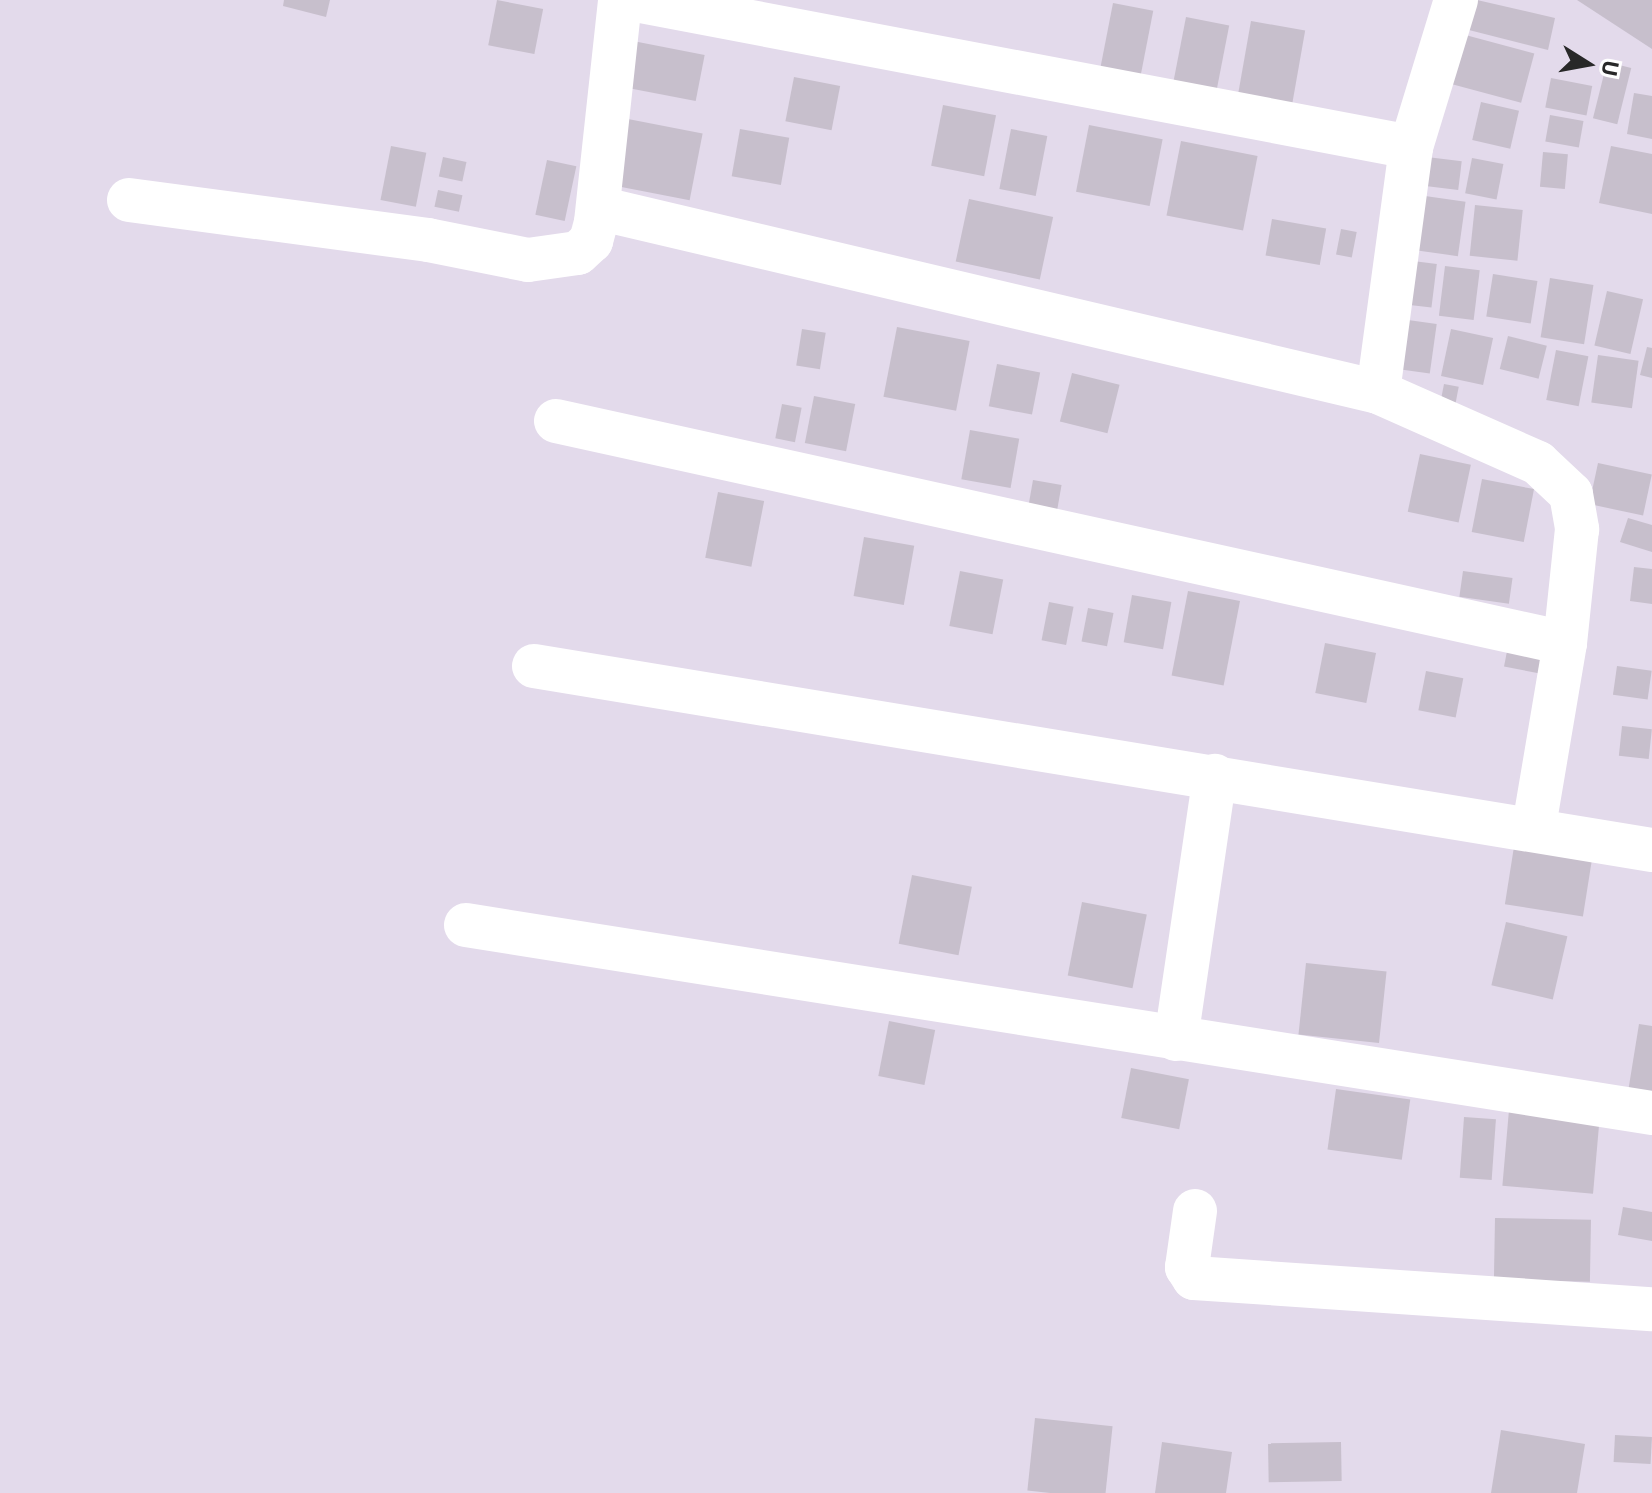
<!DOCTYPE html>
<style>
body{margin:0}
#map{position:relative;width:1652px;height:1493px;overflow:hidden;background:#e3daeb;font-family:"Exo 2",sans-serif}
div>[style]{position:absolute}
.building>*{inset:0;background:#c7bfcc;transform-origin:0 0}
.street>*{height:44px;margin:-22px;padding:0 22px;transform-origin:22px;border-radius:22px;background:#fff}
span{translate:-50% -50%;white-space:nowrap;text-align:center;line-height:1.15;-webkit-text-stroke:6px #fff;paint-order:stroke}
.north{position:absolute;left:1548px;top:24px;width:80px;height:80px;-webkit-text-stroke:6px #fff;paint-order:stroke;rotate:101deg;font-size:22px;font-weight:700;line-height:32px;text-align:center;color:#282828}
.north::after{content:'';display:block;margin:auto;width:28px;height:36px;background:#282828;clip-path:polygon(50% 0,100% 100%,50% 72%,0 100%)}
</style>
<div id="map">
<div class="building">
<div style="clip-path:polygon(284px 0,330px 0,326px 17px,283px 6px)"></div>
<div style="left:497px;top:0;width:47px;height:46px;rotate:11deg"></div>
<div style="clip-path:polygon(1477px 0,1555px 18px,1548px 50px,1461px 28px)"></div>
<div style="clip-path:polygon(1577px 0,1652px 0,1652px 49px)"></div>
<div style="left:1113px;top:3px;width:41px;height:68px;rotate:11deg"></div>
<div style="left:1186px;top:17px;width:44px;height:69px;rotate:11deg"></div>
<div style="left:1251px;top:21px;width:55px;height:81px;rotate:10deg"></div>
<div style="left:1458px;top:33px;width:79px;height:51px;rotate:15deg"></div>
<div style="left:633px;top:41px;width:73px;height:47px;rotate:11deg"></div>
<div style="left:1607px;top:62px;width:25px;height:58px;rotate:14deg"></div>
<div style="left:794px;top:77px;width:47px;height:45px;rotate:11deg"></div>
<div style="left:1551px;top:78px;width:42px;height:30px;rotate:11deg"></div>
<div style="clip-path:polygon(1634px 93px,1652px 96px,1652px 139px,1627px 134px)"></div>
<div style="left:1481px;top:102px;width:39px;height:39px;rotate:13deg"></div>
<div style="left:943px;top:105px;width:54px;height:62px;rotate:11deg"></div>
<div style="left:1550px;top:115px;width:34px;height:27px;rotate:10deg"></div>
<div style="left:628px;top:119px;width:76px;height:68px;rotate:11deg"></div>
<div style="left:1089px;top:125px;width:75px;height:68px;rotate:11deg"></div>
<div style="left:740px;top:129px;width:50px;height:48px;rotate:10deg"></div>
<div style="left:1011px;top:129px;width:37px;height:61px;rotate:11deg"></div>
<div style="left:1181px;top:141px;width:78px;height:76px;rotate:11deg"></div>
<div style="left:391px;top:146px;width:36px;height:55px;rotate:11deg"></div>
<div style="clip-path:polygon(1611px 146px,1652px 154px,1652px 214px,1599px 203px)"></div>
<div style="left:1543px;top:152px;width:25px;height:35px;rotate:5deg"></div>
<div style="left:443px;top:157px;width:24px;height:20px;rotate:12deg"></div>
<div style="left:1427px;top:157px;width:35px;height:29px;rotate:7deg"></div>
<div style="left:1472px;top:158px;width:32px;height:36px;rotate:11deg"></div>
<div style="left:547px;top:160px;width:30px;height:56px;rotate:12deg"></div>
<div style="left:438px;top:190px;width:25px;height:17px;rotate:12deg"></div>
<div style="left:1418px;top:195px;width:48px;height:55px;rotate:8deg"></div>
<div style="left:969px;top:199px;width:86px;height:64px;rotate:12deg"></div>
<div style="left:1475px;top:205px;width:48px;height:51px;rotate:6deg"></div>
<div style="left:1272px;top:219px;width:55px;height:37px;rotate:10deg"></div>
<div style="left:1341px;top:229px;width:16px;height:26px;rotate:11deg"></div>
<div style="left:1413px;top:261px;width:24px;height:44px;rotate:7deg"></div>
<div style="left:1445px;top:266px;width:35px;height:50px;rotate:7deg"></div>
<div style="left:1493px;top:274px;width:45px;height:43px;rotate:9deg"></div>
<div style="left:1550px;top:278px;width:44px;height:60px;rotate:9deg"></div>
<div style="left:1607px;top:291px;width:37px;height:56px;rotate:13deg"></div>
<div style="left:1408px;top:320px;width:29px;height:50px;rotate:8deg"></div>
<div style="left:897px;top:327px;width:74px;height:71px;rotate:11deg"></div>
<div style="left:802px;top:329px;width:24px;height:37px;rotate:9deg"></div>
<div style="left:1451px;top:329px;width:43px;height:48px;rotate:12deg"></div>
<div style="left:1508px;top:336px;width:40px;height:34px;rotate:14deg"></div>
<div style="clip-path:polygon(1647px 347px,1652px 348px,1652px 378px,1640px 375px)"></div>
<div style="left:1556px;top:350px;width:33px;height:51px;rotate:11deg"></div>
<div style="left:1598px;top:355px;width:41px;height:48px;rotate:8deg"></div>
<div style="left:997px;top:364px;width:44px;height:43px;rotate:11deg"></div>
<div style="left:1072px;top:373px;width:49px;height:50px;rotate:14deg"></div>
<div style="left:1444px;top:384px;width:15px;height:25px;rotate:11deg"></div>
<div style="left:814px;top:396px;width:42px;height:48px;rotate:11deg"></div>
<div style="left:782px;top:404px;width:20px;height:35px;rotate:11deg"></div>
<div style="left:970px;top:430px;width:50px;height:50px;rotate:10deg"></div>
<div style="left:1420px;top:454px;width:52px;height:59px;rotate:12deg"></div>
<div style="left:1598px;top:463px;width:55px;height:42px;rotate:12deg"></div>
<div style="left:1482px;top:479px;width:53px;height:54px;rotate:11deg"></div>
<div style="left:1033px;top:480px;width:29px;height:41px;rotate:10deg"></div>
<div style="left:718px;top:492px;width:47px;height:67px;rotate:11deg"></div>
<div style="clip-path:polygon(1628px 518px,1652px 525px,1652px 552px,1620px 542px)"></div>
<div style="left:864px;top:537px;width:51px;height:60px;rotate:10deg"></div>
<div style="clip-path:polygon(1634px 567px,1652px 569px,1652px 604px,1630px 601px)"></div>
<div style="left:960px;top:571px;width:44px;height:56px;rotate:11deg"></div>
<div style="left:1463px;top:571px;width:50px;height:26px;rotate:8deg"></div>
<div style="left:1188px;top:591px;width:53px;height:86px;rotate:11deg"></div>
<div style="left:1132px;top:595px;width:40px;height:48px;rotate:10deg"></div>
<div style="left:1049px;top:602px;width:25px;height:39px;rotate:11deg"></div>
<div style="left:1088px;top:608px;width:26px;height:34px;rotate:11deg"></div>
<div style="left:1509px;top:641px;width:38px;height:26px;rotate:11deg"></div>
<div style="left:1325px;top:643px;width:52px;height:51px;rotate:11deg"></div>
<div style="left:1617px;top:666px;width:35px;height:29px;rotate:8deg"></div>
<div style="left:1426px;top:671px;width:38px;height:40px;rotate:11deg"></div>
<div style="left:1622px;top:726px;width:30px;height:30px;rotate:6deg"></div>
<div style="left:1516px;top:834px;width:79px;height:71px;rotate:9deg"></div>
<div style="left:912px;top:875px;width:61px;height:70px;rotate:11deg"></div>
<div style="left:1082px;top:902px;width:66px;height:75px;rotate:11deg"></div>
<div style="left:1506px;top:922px;width:63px;height:65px;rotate:13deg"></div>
<div style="left:1306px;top:963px;width:81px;height:72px;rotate:6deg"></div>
<div style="left:889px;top:1021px;width:47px;height:56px;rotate:11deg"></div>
<div style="clip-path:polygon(1639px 1024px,1652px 1026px,1652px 1096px,1628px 1092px)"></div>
<div style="left:1131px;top:1068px;width:59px;height:51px;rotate:11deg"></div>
<div style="left:1336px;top:1089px;width:75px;height:61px;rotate:8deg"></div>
<div style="left:1509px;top:1110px;width:91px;height:76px;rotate:5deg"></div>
<div style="left:1464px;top:1117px;width:32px;height:61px;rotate:4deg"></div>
<div style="clip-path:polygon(1623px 1207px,1652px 1212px,1652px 1241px,1618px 1235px)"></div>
<div style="left:1495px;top:1218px;width:96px;height:62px;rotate:1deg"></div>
<div style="left:1035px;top:1418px;width:78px;height:73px;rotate:6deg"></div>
<div style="clip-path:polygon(1501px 1430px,1585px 1444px,1577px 1493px,1491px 1493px)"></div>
<div style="left:1615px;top:1435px;width:37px;height:27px;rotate:3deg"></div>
<div style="clip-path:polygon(1162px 1442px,1232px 1452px,1226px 1493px,1155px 1493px)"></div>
<div style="left:1341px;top:1442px;width:39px;height:73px;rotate:89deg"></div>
</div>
<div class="street">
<div style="left:635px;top:0;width:790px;rotate:10.73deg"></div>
<div style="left:129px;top:200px;width:302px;rotate:7.6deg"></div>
<div style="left:428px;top:240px;width:102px;rotate:11.3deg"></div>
<div style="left:528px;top:260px;width:50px;rotate:-8deg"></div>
<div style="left:578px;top:253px;width:18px;rotate:-43deg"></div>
<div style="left:591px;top:241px;width:20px;rotate:-75deg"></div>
<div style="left:596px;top:222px;width:223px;rotate:-83.8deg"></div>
<div style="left:598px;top:208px;width:801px;rotate:13.27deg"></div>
<div style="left:1378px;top:392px;width:175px;rotate:23.9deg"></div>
<div style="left:1538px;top:463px;width:45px;rotate:43.2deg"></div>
<div style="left:1571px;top:494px;width:36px;rotate:80deg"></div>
<div style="left:1577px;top:529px;width:115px;rotate:96deg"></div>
<div style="left:1565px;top:643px;width:187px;rotate:99.6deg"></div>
<div style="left:1378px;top:392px;width:247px;rotate:-82.3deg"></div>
<div style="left:1411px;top:147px;width:154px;rotate:-73deg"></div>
<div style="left:556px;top:421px;width:1033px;rotate:12.41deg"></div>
<div style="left:534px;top:666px;width:1133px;rotate:9.35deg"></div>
<div style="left:466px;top:925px;width:1201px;rotate:9.01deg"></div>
<div style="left:1176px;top:1039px;width:266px;rotate:-81.6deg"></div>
<div style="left:1195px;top:1211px;width:57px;rotate:98.1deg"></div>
<div style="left:1187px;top:1267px;width:13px;rotate:58deg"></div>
<div style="left:1194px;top:1278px;width:459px;rotate:3.9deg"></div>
</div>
<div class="north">U</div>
</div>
